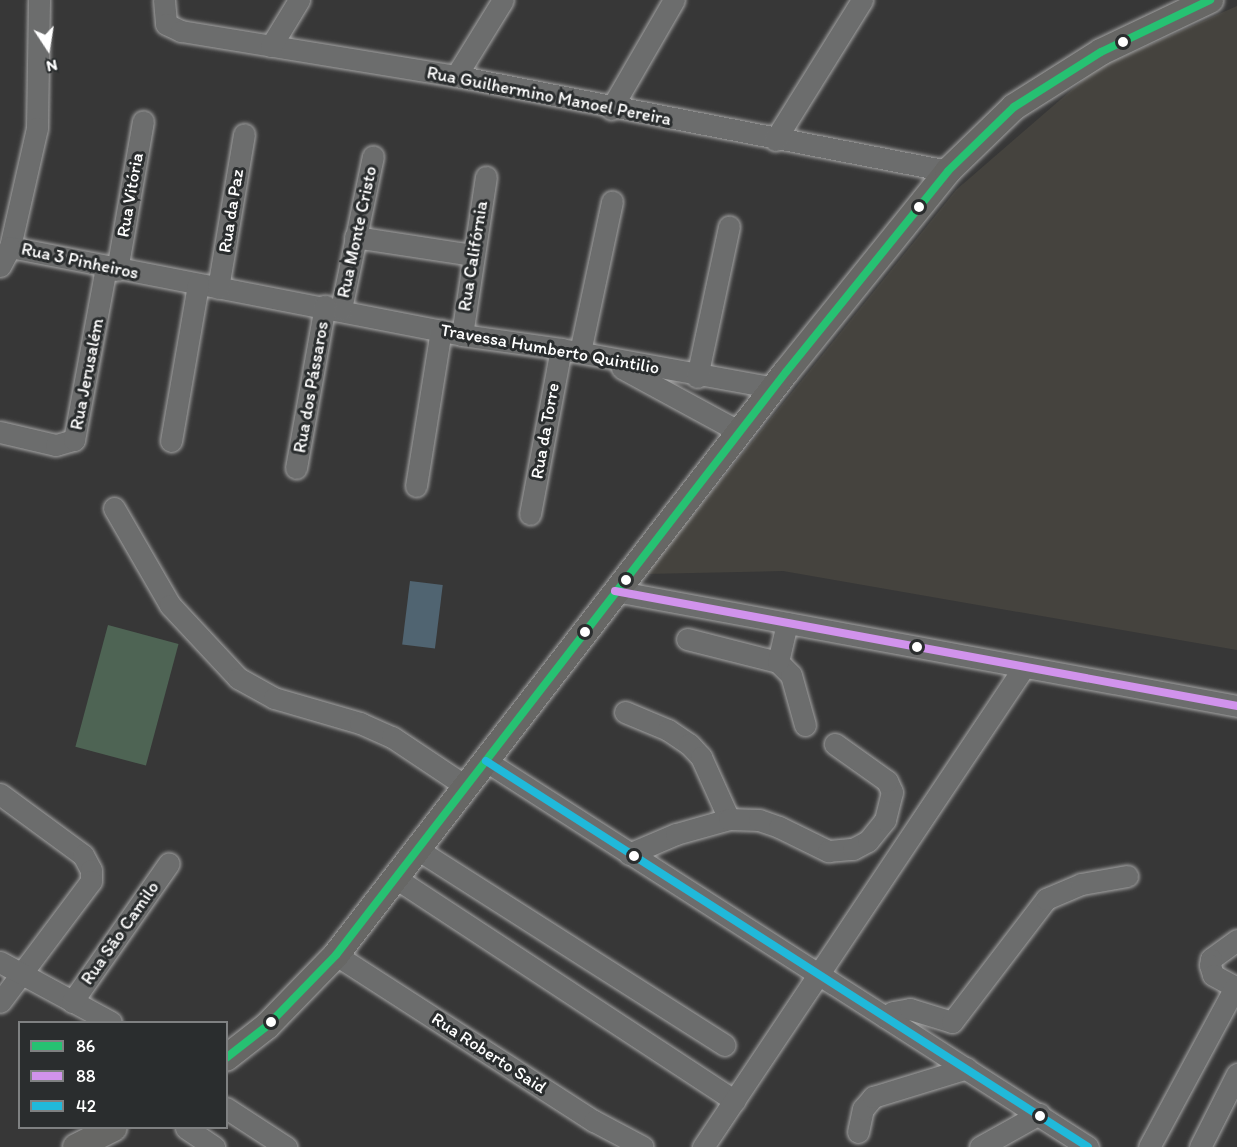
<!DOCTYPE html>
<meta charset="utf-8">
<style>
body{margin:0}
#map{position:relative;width:1237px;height:1147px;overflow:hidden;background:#373737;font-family:Itim,sans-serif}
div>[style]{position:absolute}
.built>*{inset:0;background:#45433e}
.green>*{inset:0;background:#4e6454;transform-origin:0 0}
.water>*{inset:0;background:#506471;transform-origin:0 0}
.roads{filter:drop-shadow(0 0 2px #a5a5a5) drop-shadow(0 0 2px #a5a5a5)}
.minor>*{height:21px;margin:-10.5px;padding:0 10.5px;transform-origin:10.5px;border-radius:10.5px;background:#6c6d6d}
.major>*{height:26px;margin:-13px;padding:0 13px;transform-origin:13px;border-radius:13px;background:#676765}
.bus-1>*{height:8px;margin:-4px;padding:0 4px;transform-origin:4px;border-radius:4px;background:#26c172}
.bus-2>*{height:8px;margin:-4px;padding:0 4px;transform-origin:4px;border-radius:4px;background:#d193ec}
.bus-3>*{height:8px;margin:-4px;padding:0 4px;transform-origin:4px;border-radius:4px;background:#20b9da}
.dots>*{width:16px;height:16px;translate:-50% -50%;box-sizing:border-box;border:3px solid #2a2d2e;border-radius:50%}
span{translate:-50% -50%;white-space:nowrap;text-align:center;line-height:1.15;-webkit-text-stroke:6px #2a2d2e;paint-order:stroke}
.street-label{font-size:18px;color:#fff}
.legend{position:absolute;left:18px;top:1021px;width:210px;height:108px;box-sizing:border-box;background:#2a2d2e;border:2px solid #7f8182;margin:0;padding:8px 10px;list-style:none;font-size:18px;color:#fff}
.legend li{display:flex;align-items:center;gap:12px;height:30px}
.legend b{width:30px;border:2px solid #7f8182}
.north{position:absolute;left:18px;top:18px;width:60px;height:60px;-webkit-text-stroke:4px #2a2d2e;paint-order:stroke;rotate:168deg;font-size:16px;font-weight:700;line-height:24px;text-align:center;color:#fff}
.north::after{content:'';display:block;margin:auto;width:21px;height:27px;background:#fff;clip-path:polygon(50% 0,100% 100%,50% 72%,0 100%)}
</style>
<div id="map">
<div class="built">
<div style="clip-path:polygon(1237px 6px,1237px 650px,783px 571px,645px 574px,956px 190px,1097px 68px)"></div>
</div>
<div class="green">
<div style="left:108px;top:625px;width:73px;height:126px;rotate:15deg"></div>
</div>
<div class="water">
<div style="left:410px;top:581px;width:33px;height:64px;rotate:7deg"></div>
</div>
<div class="roads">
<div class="minor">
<div style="left:39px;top:0;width:128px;rotate:90.9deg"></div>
<div style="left:37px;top:128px;width:122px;rotate:102.8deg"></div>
<div style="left:10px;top:247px;width:460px;rotate:11deg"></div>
<div style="left:462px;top:335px;width:100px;rotate:8deg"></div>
<div style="left:561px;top:349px;width:218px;rotate:10.3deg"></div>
<div style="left:164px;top:0;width:24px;rotate:85deg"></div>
<div style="left:166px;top:24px;width:17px;rotate:25deg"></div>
<div style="left:181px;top:31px;width:279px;rotate:9.3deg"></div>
<div style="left:456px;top:76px;width:501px;rotate:10.93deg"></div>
<div style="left:271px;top:46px;width:54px;rotate:-58.7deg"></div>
<div style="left:456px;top:76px;width:89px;rotate:-58.3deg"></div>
<div style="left:611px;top:109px;width:126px;rotate:-60deg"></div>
<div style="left:775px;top:140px;width:165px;rotate:-58.1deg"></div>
<div style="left:355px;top:237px;width:118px;rotate:8.7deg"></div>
<div style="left:0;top:266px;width:21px;rotate:-62deg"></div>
<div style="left:117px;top:270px;width:151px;rotate:-80.1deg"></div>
<div style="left:218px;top:288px;width:156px;rotate:-80.4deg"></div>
<div style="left:341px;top:309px;width:156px;rotate:-78.2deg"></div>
<div style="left:462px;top:335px;width:160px;rotate:-81.4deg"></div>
<div style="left:580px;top:352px;width:154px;rotate:-78deg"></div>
<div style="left:622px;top:368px;width:134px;rotate:28.5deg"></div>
<div style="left:697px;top:377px;width:154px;rotate:-78deg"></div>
<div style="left:0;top:432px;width:57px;rotate:13.1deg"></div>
<div style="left:56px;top:445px;width:19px;rotate:-16deg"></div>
<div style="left:74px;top:440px;width:175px;rotate:-79.5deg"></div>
<div style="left:171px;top:441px;width:159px;rotate:-80.2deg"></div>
<div style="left:296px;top:468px;width:165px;rotate:-79.9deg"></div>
<div style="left:416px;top:486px;width:158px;rotate:-80.9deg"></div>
<div style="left:114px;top:508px;width:112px;rotate:60deg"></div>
<div style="left:170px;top:605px;width:100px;rotate:47deg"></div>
<div style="left:238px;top:678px;width:41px;rotate:29.1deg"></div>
<div style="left:274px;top:698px;width:90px;rotate:16.2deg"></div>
<div style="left:360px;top:723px;width:35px;rotate:24deg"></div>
<div style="left:392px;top:737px;width:90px;rotate:33.7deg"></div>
<div style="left:530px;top:514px;width:168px;rotate:-79.4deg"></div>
<div style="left:615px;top:591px;width:633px;rotate:10.47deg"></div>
<div style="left:687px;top:639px;width:94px;rotate:14.2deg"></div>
<div style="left:778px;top:662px;width:18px;rotate:45deg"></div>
<div style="left:791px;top:675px;width:52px;rotate:74.4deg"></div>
<div style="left:778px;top:662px;width:40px;rotate:-77deg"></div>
<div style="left:625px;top:712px;width:47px;rotate:22.7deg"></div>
<div style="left:668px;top:730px;width:25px;rotate:34deg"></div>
<div style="left:689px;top:744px;width:18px;rotate:47deg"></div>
<div style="left:701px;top:757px;width:68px;rotate:65.7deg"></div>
<div style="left:486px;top:761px;width:715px;rotate:32.67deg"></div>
<div style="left:0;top:794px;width:103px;rotate:36.3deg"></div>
<div style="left:83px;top:855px;width:17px;rotate:62deg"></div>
<div style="left:91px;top:870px;width:11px;rotate:90deg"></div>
<div style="left:91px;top:881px;width:151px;rotate:126.9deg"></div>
<div style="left:420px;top:851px;width:361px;rotate:32.5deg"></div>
<div style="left:629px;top:854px;width:51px;rotate:-23.1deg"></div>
<div style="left:676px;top:834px;width:55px;rotate:-15.8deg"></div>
<div style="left:729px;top:819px;width:30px;rotate:2deg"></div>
<div style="left:759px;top:820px;width:21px;rotate:19deg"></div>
<div style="left:779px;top:827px;width:55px;rotate:26.1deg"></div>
<div style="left:828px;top:851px;width:25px;rotate:-5deg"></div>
<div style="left:853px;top:849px;width:17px;rotate:-28deg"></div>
<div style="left:868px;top:841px;width:27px;rotate:-51deg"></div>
<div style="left:885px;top:820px;width:29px;rotate:-76deg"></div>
<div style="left:892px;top:792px;width:12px;rotate:-114deg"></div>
<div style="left:887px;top:781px;width:64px;rotate:-144.6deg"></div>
<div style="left:397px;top:879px;width:404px;rotate:33.3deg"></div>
<div style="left:1237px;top:940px;width:32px;rotate:144deg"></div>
<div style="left:1211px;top:959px;width:6px;rotate:99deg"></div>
<div style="left:1210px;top:965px;width:10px;rotate:73deg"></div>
<div style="left:1213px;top:975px;width:27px;rotate:28deg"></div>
<div style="left:336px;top:955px;width:307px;rotate:32.8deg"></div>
<div style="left:594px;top:1121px;width:55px;rotate:28deg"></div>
<div style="left:0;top:962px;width:126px;rotate:28.4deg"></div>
<div style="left:72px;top:1002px;width:169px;rotate:-55.1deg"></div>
<div style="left:885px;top:1017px;width:9px;rotate:-32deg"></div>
<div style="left:893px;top:1012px;width:17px;rotate:-10deg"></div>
<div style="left:910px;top:1009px;width:44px;rotate:17.2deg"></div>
<div style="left:952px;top:1022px;width:155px;rotate:-52.6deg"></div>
<div style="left:1046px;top:899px;width:38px;rotate:-23deg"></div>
<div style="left:1081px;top:884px;width:47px;rotate:-9.9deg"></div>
<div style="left:226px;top:1108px;width:72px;rotate:33deg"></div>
<div style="left:186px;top:1128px;width:34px;rotate:34deg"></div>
<div style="left:858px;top:1132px;width:24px;rotate:-78deg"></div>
<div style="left:863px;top:1109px;width:16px;rotate:-50deg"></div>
<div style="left:873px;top:1097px;width:98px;rotate:-17.1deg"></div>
<div style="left:703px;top:1147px;width:577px;rotate:-56.23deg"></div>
<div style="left:980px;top:1147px;width:68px;rotate:-29.2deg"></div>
<div style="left:1149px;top:1147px;width:182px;rotate:-61.7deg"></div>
<div style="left:1200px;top:1147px;width:82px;rotate:-63.1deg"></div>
</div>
<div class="major">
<div style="left:226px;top:1058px;width:52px;rotate:-38deg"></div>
<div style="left:267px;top:1026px;width:99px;rotate:-45.8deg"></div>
<div style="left:336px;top:955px;width:736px;rotate:-52.34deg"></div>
<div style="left:786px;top:372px;width:258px;rotate:-51.1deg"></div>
<div style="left:948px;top:171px;width:92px;rotate:-44.1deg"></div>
<div style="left:1014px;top:107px;width:103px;rotate:-32.3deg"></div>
<div style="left:1101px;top:52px;width:121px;rotate:-25.5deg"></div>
<div style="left:76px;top:1147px;width:42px;rotate:-26.6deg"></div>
</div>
</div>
<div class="bus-1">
<div style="left:226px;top:1058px;width:52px;rotate:-38deg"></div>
<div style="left:267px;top:1026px;width:99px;rotate:-45.8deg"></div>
<div style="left:336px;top:955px;width:736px;rotate:-52.34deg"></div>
<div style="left:786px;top:372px;width:258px;rotate:-51.1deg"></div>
<div style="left:948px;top:171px;width:92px;rotate:-44.1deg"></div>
<div style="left:1014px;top:107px;width:103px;rotate:-32.3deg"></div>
<div style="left:1101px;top:52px;width:121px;rotate:-25.5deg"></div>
</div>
<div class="bus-2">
<div style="left:615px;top:591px;width:633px;rotate:10.47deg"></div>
</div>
<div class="bus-3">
<div style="left:486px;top:761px;width:715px;rotate:32.67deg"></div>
</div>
<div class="dots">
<div style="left:1123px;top:42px;background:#fff"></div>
<div style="left:919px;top:207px;background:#fff"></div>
<div style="left:626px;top:580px;background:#fff"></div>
<div style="left:585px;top:632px;background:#fff"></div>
<div style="left:917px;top:647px;background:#fff"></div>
<div style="left:634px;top:856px;background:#fff"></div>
<div style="left:271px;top:1022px;background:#fff"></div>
<div style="left:1040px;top:1116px;background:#fff"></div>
</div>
<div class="street-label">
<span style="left:549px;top:96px;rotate:11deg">Rua Guilhermino Manoel Pereira</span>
<span style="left:130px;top:195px;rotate:-80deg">Rua Vitória</span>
<span style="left:231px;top:211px;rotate:-81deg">Rua da Paz</span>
<span style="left:357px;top:232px;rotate:-78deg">Rua Monte Cristo</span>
<span style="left:473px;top:256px;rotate:-81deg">Rua Califórnia</span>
<span style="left:80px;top:261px;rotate:12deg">Rua 3 Pinheiros</span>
<span style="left:550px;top:349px;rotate:10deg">Travessa Humberto Quintilio</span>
<span style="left:87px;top:374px;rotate:-79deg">Rua Jerusalém</span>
<span style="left:311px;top:387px;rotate:-80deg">Rua dos Pássaros</span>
<span style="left:545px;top:431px;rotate:-80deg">Rua da Torre</span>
<span style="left:120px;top:933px;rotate:-55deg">Rua São Camilo</span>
<span style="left:489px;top:1053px;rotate:33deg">Rua Roberto Said</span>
</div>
<ul class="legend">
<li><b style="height:8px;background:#26c172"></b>86</li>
<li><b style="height:8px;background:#d193ec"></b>88</li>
<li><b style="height:8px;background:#20b9da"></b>42</li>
</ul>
<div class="north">N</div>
</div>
